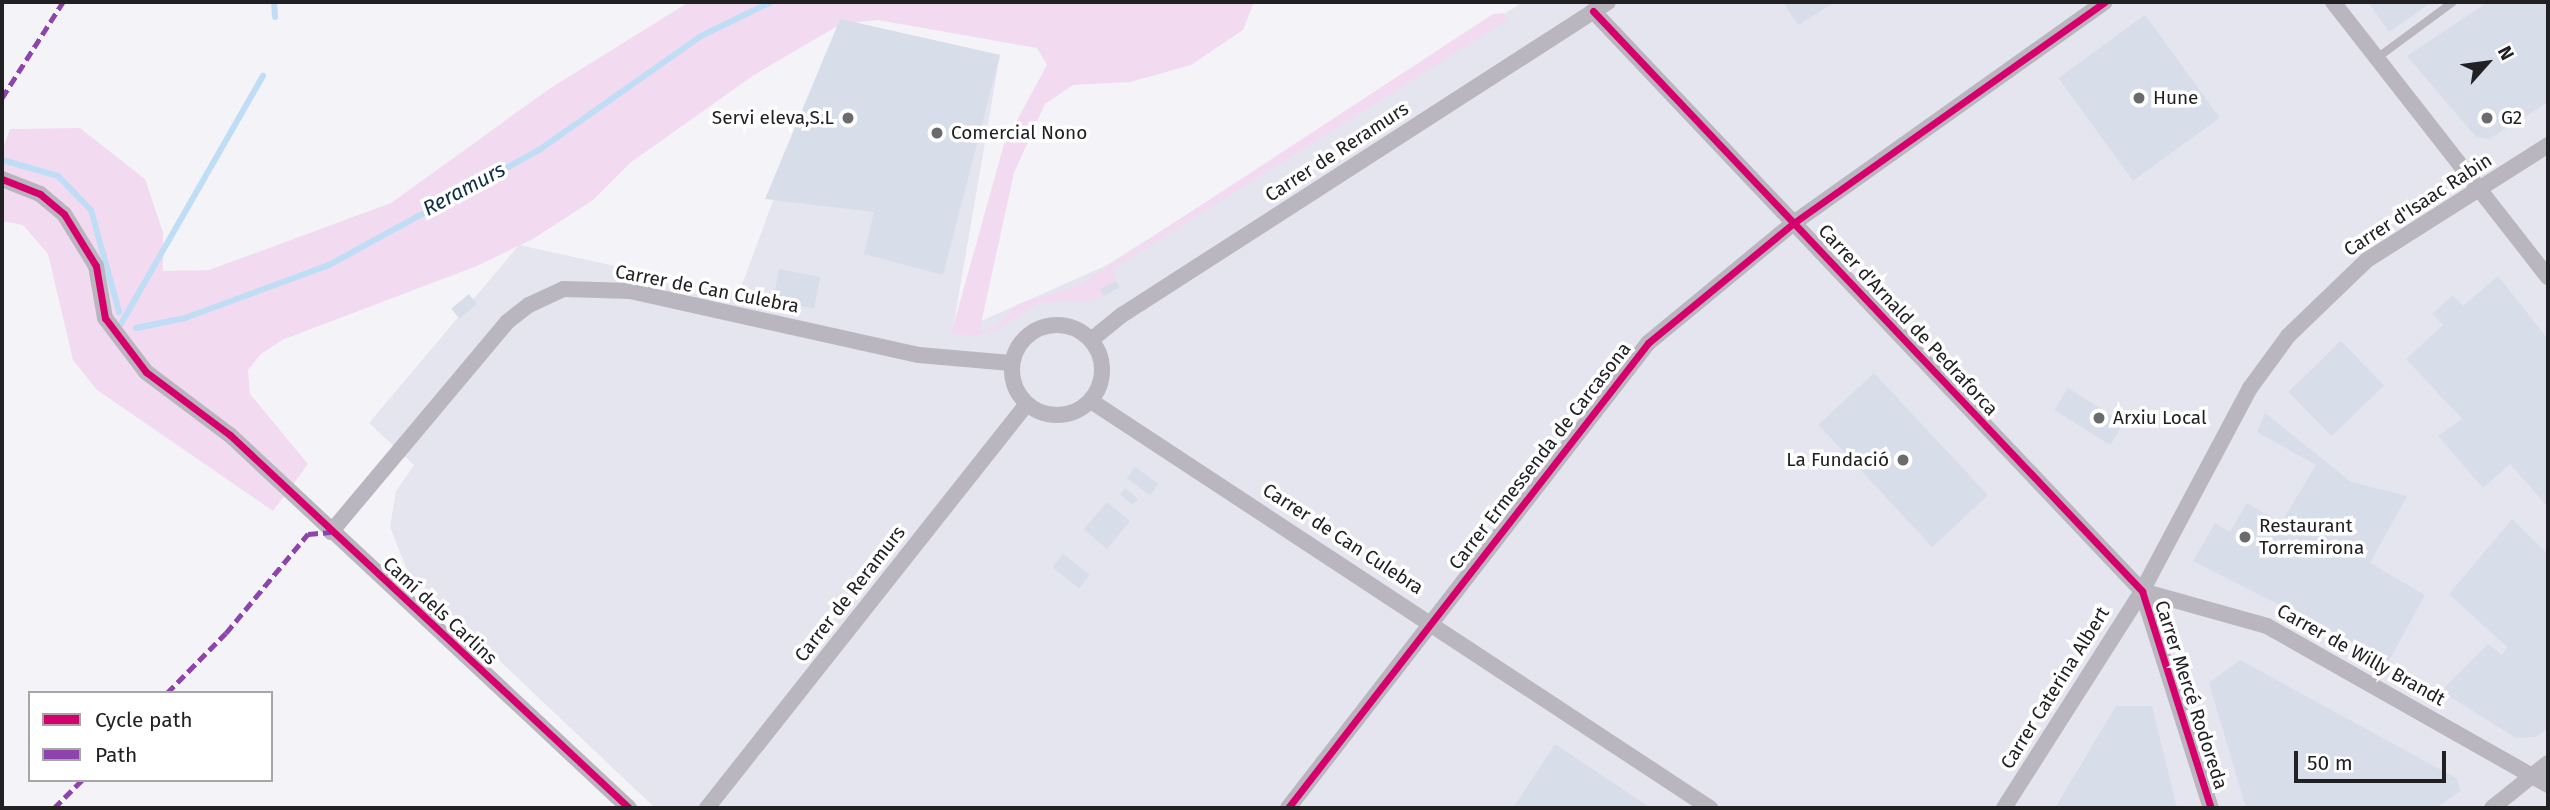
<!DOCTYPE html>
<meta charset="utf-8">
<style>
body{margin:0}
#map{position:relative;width:2550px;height:810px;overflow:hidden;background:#f4f4f8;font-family:"Fira Sans",sans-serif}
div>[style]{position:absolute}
.built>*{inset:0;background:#e5e5ef}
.green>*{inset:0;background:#f2dbf1}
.stream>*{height:6px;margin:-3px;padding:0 3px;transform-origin:3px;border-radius:3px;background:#bfddf5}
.building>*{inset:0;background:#d8ddea;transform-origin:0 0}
.lane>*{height:8px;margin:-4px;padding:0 4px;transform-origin:4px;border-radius:4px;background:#bab6bf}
.street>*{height:16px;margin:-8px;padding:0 8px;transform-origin:8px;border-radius:8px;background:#bab6bf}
.street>.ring{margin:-8px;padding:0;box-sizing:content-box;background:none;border:16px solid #bab6bf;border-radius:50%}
.quiet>*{height:5px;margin-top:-2.5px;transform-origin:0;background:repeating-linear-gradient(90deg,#8e44ad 0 10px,transparent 0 15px)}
.cycleway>*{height:7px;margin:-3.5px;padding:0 3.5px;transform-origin:3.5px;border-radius:3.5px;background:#d6006c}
.dots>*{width:19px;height:19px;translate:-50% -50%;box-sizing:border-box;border:4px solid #fff;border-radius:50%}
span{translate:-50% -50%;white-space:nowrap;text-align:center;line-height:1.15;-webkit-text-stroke:7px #fff;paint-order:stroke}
.poi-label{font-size:19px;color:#212124}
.left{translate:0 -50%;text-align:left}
.right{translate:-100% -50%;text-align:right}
.street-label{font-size:19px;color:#212124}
.water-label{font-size:21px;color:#0e2e45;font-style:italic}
.frame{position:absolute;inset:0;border:4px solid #212124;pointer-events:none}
.legend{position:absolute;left:28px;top:691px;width:245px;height:91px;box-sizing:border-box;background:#fff;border:2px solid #a6a6a7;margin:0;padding:9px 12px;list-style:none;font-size:21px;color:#212124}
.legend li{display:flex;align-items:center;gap:14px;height:35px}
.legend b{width:35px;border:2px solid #a6a6a7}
.north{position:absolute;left:2452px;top:28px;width:70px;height:70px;-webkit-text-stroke:5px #fff;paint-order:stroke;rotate:62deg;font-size:19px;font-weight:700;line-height:28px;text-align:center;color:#212124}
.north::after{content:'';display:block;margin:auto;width:24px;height:32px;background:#212124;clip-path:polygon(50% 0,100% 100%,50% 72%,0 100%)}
.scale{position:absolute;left:2294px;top:751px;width:152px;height:32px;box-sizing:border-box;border:4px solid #212124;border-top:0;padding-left:9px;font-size:21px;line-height:24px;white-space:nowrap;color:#212124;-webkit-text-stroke:5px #fff;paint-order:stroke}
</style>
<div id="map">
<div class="built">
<div style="clip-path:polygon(1523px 2px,2548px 2px,2548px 808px,655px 808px,409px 575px,390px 527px,396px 491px,414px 465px,369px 423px,519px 245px,739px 293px,840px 19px,1000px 55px,952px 334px,1107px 265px)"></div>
</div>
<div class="green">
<div style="clip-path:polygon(689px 2px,1254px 2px,1243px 30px,1191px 65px,1130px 82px,1073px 85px,1045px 104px,1014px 173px,979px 333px,1000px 322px,1018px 304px,1079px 285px,1493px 14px,1504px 13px,1508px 20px,1111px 270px,1116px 281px,1101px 289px,1104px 296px,1091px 301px,1039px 303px,997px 330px,974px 336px,951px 334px,1004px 144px,1047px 65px,1037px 48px,878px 20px,841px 24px,754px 75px,630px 163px,593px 200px,533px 239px,477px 266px,282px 340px,261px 354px,248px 370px,250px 394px,308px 464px,273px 511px,97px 390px,73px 360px,48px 254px,23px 225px,2px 221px,2px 151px,10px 129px,80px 128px,145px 179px,163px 232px,163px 271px,209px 270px,391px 203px,549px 89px)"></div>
</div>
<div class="stream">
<div style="left:274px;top:2px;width:15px;rotate:86deg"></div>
<div style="left:2px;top:160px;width:58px;rotate:15.9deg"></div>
<div style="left:58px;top:176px;width:47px;rotate:45.9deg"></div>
<div style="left:91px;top:210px;width:106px;rotate:74.6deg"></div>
<div style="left:136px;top:328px;width:50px;rotate:-11.5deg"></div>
<div style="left:185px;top:318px;width:153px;rotate:-20.2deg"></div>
<div style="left:329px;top:265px;width:239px;rotate:-28.7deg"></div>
<div style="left:539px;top:150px;width:198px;rotate:-35.1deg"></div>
<div style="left:701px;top:36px;width:78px;rotate:-25.9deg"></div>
<div style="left:118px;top:329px;width:292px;rotate:-60.2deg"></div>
</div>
<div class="building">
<div style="clip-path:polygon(1783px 2px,1835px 2px,1798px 25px)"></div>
<div style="clip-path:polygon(2368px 2px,2432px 2px,2389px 32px)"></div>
<div style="clip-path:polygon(2488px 2px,2548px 2px,2548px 102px,2489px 139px,2476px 137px,2407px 56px)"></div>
<div style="left:2145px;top:15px;width:127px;height:107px;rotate:54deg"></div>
<div style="clip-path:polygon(840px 19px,1000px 55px,943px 275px,864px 254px,874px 212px,765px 199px)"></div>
<div style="left:779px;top:269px;width:42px;height:32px;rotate:11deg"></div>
<div style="clip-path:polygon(2498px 276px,2548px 339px,2548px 507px,2510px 464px,2483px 488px,2438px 436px,2462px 419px,2406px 359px,2443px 325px,2432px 314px,2453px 295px,2463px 306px)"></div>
<div style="clip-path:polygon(1116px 281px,1120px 287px,1104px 296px,1100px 289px)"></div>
<div style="left:469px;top:294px;width:13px;height:23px;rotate:51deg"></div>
<div style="left:2341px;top:341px;width:62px;height:73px;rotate:46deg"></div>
<div style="left:1874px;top:373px;width:167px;height:76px;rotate:47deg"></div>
<div style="left:2068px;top:388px;width:66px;height:26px;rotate:32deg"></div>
<div style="clip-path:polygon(2265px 413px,2351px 482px,2407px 496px,2370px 563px,2425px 595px,2389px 661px,2193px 561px,2215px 523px,2230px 532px,2247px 503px,2281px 523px,2316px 465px,2257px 432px)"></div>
<div style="left:1135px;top:467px;width:29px;height:14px;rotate:36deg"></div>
<div style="left:1125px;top:488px;width:17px;height:8px;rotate:40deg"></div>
<div style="left:1107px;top:502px;width:30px;height:36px;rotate:40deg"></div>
<div style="clip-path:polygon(2512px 519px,2548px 554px,2548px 728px,2536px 737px,2516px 738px,2441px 691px,2488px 644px,2502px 655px,2507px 647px,2449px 594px)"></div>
<div style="left:1063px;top:554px;width:34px;height:17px;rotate:38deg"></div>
<div style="clip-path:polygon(2240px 660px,2456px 778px,2461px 791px,2436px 808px,2246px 808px,2209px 683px)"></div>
<div style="clip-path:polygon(2116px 706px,2152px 706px,2177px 808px,2055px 808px)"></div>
<div style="clip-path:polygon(1555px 744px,1651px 808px,1513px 808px)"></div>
</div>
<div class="lane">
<div style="left:2377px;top:58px;width:94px;rotate:-36.4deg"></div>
</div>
<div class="street">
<div style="left:2333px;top:2px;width:349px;rotate:52deg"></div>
<div style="left:1593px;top:11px;width:799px;rotate:46.57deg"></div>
<div style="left:2142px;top:591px;width:228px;rotate:72.4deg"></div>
<div style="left:2px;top:179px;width:41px;rotate:21.5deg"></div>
<div style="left:40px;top:194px;width:31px;rotate:40deg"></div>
<div style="left:64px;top:214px;width:61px;rotate:58.4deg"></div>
<div style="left:96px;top:266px;width:53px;rotate:80.2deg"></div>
<div style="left:105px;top:318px;width:68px;rotate:52.8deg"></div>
<div style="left:146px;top:372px;width:105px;rotate:36.9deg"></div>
<div style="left:230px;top:435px;width:546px;rotate:43.07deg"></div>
<div class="ring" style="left:1012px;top:325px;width:74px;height:74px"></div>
<div style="left:1091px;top:340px;width:40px;rotate:-39deg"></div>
<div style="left:1122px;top:315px;width:578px;rotate:-32.78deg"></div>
<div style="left:1091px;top:401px;width:741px;rotate:33.33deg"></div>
<div style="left:331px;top:532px;width:274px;rotate:-50deg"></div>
<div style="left:507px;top:322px;width:28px;rotate:-38deg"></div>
<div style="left:529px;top:305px;width:38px;rotate:-25deg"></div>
<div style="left:564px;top:289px;width:66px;rotate:1.7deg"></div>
<div style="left:630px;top:291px;width:296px;rotate:12.5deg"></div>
<div style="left:919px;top:355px;width:92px;rotate:5deg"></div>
<div style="left:2142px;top:591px;width:130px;rotate:15.6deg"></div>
<div style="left:2267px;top:626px;width:323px;rotate:29.5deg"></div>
<div style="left:707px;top:808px;width:514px;rotate:-51.64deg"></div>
<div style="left:1288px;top:808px;width:588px;rotate:-52.25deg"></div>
<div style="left:1648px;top:343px;width:190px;rotate:-39.5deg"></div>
<div style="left:1795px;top:222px;width:380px;rotate:-35.4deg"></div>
<div style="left:2004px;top:808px;width:257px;rotate:-57.5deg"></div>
<div style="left:2142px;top:591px;width:230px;rotate:-62deg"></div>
<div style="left:2250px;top:388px;width:64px;rotate:-53.8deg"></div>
<div style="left:2288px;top:336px;width:110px;rotate:-43.9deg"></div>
<div style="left:2367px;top:260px;width:214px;rotate:-32.4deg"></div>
<div style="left:2492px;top:808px;width:72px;rotate:-38.8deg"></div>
</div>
<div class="quiet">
<div style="left:2px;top:98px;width:114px;rotate:-57.6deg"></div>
<div style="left:167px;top:693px;width:84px;rotate:-45.5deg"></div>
<div style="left:226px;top:633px;width:129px;rotate:-50.4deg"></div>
<div style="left:308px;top:534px;width:23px;rotate:-5deg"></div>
<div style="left:54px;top:808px;width:40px;rotate:-45deg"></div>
</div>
<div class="cycleway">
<div style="left:1593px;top:11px;width:799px;rotate:46.57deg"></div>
<div style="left:2142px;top:591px;width:228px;rotate:72.4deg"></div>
<div style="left:2px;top:179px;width:41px;rotate:21.5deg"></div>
<div style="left:40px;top:194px;width:31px;rotate:40deg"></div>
<div style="left:64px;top:214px;width:61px;rotate:58.4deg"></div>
<div style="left:96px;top:266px;width:53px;rotate:80.2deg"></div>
<div style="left:105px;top:318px;width:68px;rotate:52.8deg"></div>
<div style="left:146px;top:372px;width:105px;rotate:36.9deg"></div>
<div style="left:230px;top:435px;width:546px;rotate:43.07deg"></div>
<div style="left:1288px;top:808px;width:588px;rotate:-52.25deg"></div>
<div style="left:1648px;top:343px;width:190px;rotate:-39.5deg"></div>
<div style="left:1795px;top:222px;width:380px;rotate:-35.4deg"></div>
</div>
<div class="dots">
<div style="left:2139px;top:98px;background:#6b6b6e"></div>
<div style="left:848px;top:118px;background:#6b6b6e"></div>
<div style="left:2487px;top:118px;background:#6b6b6e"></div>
<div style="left:937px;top:133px;background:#6b6b6e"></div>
<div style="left:2099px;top:418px;background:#6b6b6e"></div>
<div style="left:1903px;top:460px;background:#6b6b6e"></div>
<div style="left:2245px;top:537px;background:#6b6b6e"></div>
</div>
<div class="poi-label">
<span class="left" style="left:2153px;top:98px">Hune</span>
<span class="right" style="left:834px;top:118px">Servi eleva,S.L</span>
<span class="left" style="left:2501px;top:118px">G2</span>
<span class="left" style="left:951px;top:133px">Comercial Nono</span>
<span class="left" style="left:2113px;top:418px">Arxiu Local</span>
<span class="right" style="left:1889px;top:460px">La Fundació</span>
<span class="left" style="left:2259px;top:537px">Restaurant<br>Torremirona</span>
</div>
<div class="street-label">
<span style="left:1337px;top:152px;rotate:-33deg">Carrer de Reramurs</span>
<span style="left:2418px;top:205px;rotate:-33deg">Carrer d'Isaac Rabin</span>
<span style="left:707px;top:289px;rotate:11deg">Carrer de Can Culebra</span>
<span style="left:1908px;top:320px;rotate:47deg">Carrer d'Arnald de Pedraforca</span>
<span style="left:1540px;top:456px;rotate:-52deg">Carrer Ermessenda de Carcasona</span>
<span style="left:1343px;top:539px;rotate:33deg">Carrer de Can Culebra</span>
<span style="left:850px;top:594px;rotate:-52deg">Carrer de Reramurs</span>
<span style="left:440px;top:611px;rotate:43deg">Camí dels Carlins</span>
<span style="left:2361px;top:655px;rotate:29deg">Carrer de Willy Brandt</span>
<span style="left:2055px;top:688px;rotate:-58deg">Carrer Caterina Albert</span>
<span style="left:2191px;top:695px;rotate:72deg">Carrer Mercé Rodoreda</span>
</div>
<div class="water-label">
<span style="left:464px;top:189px;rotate:-28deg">Reramurs</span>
</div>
<div class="frame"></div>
<ul class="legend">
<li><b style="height:9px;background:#d6006c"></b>Cycle path</li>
<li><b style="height:9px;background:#8e44ad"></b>Path</li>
</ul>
<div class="north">N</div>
<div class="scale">50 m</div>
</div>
